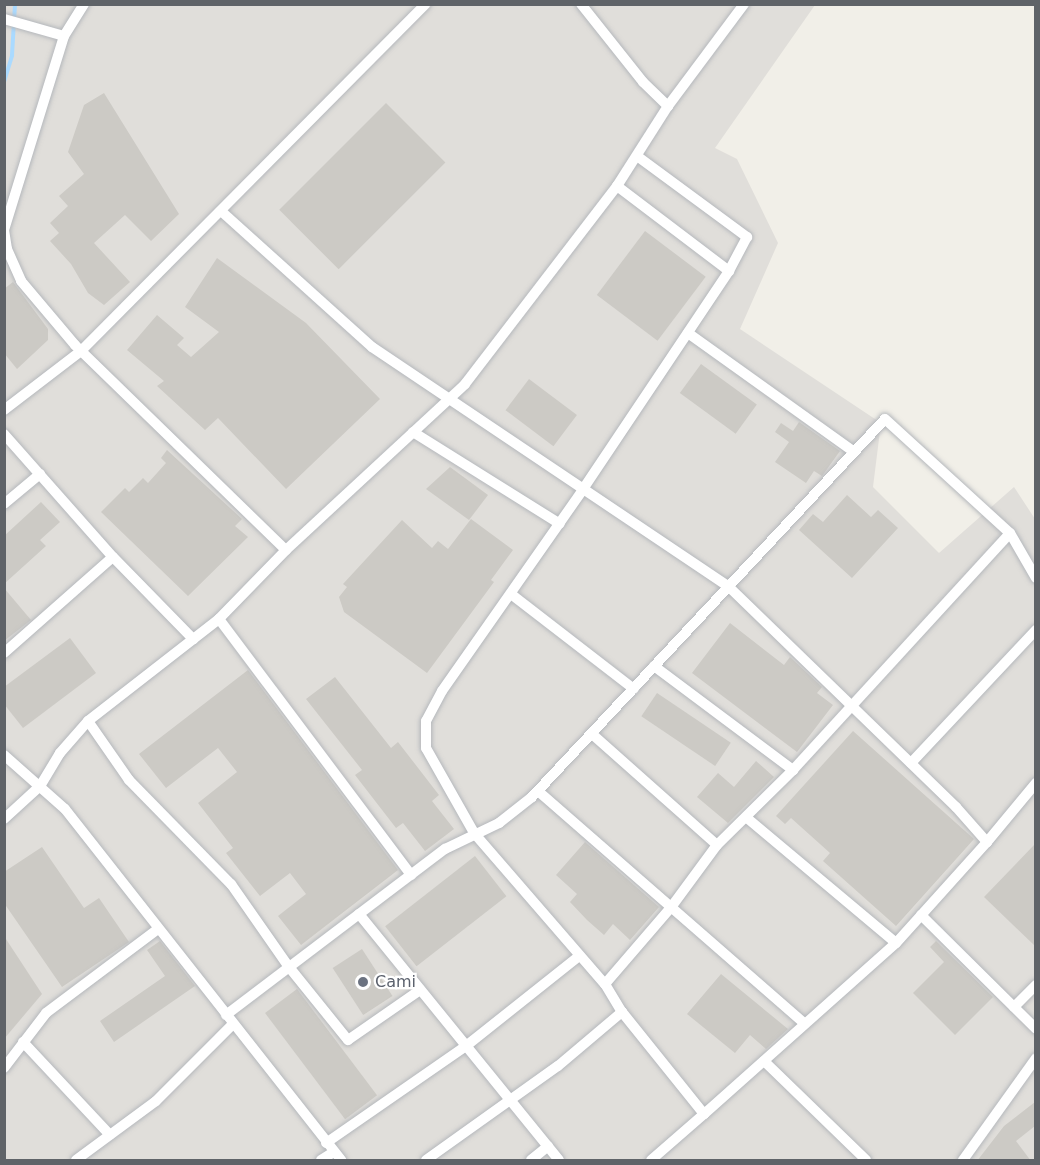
<!DOCTYPE html>
<style>
body{margin:0}
#map{position:relative;width:1040px;height:1165px;overflow:hidden;background:#f1efe8;font-family:"DejaVu Sans",sans-serif}
div>[style]{position:absolute}
.industrial>*{inset:0;background:#e0deda}
.stream>*{height:4px;margin:-2px;padding:0 2px;transform-origin:2px;border-radius:2px;background:#aadaff}
.building>*{inset:0;background:#cccac5;transform-origin:0 0}
.roads{filter:drop-shadow(0 0 2px #b5b8bc) drop-shadow(0 0 2px #b5b8bc)}
.street>*{height:10px;margin:-5px;padding:0 5px;transform-origin:5px;border-radius:5px;background:#fff}
.dots>*{width:16px;height:16px;translate:-50% -50%;box-sizing:border-box;border:3px solid #fff;border-radius:50%}
span{translate:-50% -50%;white-space:nowrap;text-align:center;line-height:1.15;-webkit-text-stroke:4.5px #fff;paint-order:stroke}
.worship-label{font-size:16px;color:#5b616d}
.left{translate:0 -50%;text-align:left}
.frame{position:absolute;inset:0;border:6px solid #5f6368;pointer-events:none}
</style>
<div id="map">
<div class="industrial">
<div style="clip-path:polygon(5px 5px,815px 5px,715px 148px,737px 159px,778px 243px,740px 329px,881px 423px,873px 487px,939px 553px,1014px 487px,1035px 519px,1035px 1160px,5px 1160px)"></div>
</div>
<div class="stream">
<div style="left:4px;top:82px;width:28px;rotate:-73deg"></div>
<div style="left:12px;top:55px;width:51px;rotate:-86.6deg"></div>
</div>
<div class="building">
<div style="clip-path:polygon(104px 93px,179px 214px,151px 241px,125px 215px,94px 243px,130px 282px,104px 305px,88px 293px,71px 264px,50px 241px,59px 233px,50px 223px,68px 206px,59px 196px,84px 174px,68px 152px,84px 105px)"></div>
<div style="left:386px;top:103px;width:84px;height:151px;rotate:45deg"></div>
<div style="left:645px;top:231px;width:76px;height:80px;rotate:37deg"></div>
<div style="clip-path:polygon(217px 258px,306px 323px,380px 399px,286px 489px,218px 418px,205px 430px,157px 386px,164px 381px,127px 350px,157px 315px,184px 338px,177px 345px,191px 357px,219px 332px,185px 307px)"></div>
<div style="clip-path:polygon(13px 282px,48px 329px,48px 340px,17px 369px,4px 353px,4px 289px)"></div>
<div style="left:701px;top:364px;width:69px;height:36px;rotate:36deg"></div>
<div style="left:529px;top:379px;width:60px;height:39px;rotate:37deg"></div>
<div style="clip-path:polygon(799px 422px,840px 451px,822px 476px,814px 471px,806px 483px,775px 462px,789px 442px,775px 432px,781px 423px,793px 431px)"></div>
<div style="clip-path:polygon(167px 450px,242px 519px,235px 526px,248px 537px,188px 596px,101px 512px,125px 488px,129px 492px,143px 478px,148px 483px,166px 463px,161px 458px)"></div>
<div style="clip-path:polygon(450px 467px,488px 495px,469px 520px,426px 489px)"></div>
<div style="clip-path:polygon(847px 495px,871px 517px,878px 510px,898px 528px,852px 578px,799px 530px,813px 514px,823px 522px)"></div>
<div style="clip-path:polygon(41px 502px,60px 522px,40px 540px,46px 546px,4px 584px,4px 536px)"></div>
<div style="clip-path:polygon(471px 519px,513px 550px,491px 580px,494px 582px,427px 673px,344px 612px,339px 597px,347px 587px,343px 584px,402px 520px,432px 548px,438px 541px,448px 549px)"></div>
<div style="clip-path:polygon(4px 588px,31px 620px,4px 641px)"></div>
<div style="clip-path:polygon(730px 623px,784px 665px,790px 657px,822px 687px,817px 693px,833px 705px,797px 752px,692px 673px)"></div>
<div style="clip-path:polygon(70px 638px,96px 673px,23px 728px,4px 704px,4px 687px)"></div>
<div style="clip-path:polygon(248px 670px,398px 870px,301px 945px,278px 916px,306px 894px,290px 873px,260px 896px,226px 853px,233px 848px,198px 803px,237px 772px,218px 748px,166px 788px,139px 754px)"></div>
<div style="clip-path:polygon(335px 677px,391px 748px,398px 742px,439px 795px,432px 801px,454px 829px,425px 851px,403px 823px,396px 828px,355px 775px,362px 770px,306px 699px)"></div>
<div style="left:657px;top:693px;width:89px;height:28px;rotate:34deg"></div>
<div style="clip-path:polygon(853px 731px,974px 839px,896px 926px,823px 861px,830px 853px,791px 818px,785px 824px,776px 816px)"></div>
<div style="clip-path:polygon(756px 761px,774px 777px,728px 823px,697px 797px,718px 773px,734px 787px)"></div>
<div style="clip-path:polygon(585px 842px,659px 907px,630px 940px,613px 924px,604px 935px,587px 920px,570px 902px,577px 894px,556px 875px)"></div>
<div style="clip-path:polygon(1035px 844px,1035px 946px,984px 897px)"></div>
<div style="clip-path:polygon(42px 847px,84px 908px,99px 898px,129px 942px,62px 987px,4px 903px,4px 872px)"></div>
<div style="left:475px;top:856px;width:51px;height:114px;rotate:52deg"></div>
<div style="clip-path:polygon(4px 936px,42px 994px,4px 1039px)"></div>
<div style="clip-path:polygon(160px 941px,195px 986px,114px 1042px,100px 1021px,165px 976px,147px 950px)"></div>
<div style="clip-path:polygon(936px 941px,993px 997px,955px 1035px,913px 993px,944px 962px,930px 947px)"></div>
<div style="left:362px;top:949px;width:56px;height:35px;rotate:57deg"></div>
<div style="clip-path:polygon(721px 974px,788px 1029px,766px 1049px,750px 1035px,735px 1053px,687px 1014px)"></div>
<div style="left:297px;top:989px;width:133px;height:40px;rotate:53deg"></div>
<div style="clip-path:polygon(1035px 1102px,1035px 1126px,1016px 1141px,1031px 1161px,977px 1161px,1004px 1126px)"></div>
</div>
<div class="roads">
<div class="street">
<div style="left:581px;top:4px;width:100px;rotate:51.5deg"></div>
<div style="left:643px;top:82px;width:35px;rotate:44deg"></div>
<div style="left:4px;top:19px;width:62px;rotate:15.8deg"></div>
<div style="left:637px;top:156px;width:137px;rotate:36.4deg"></div>
<div style="left:747px;top:237px;width:38px;rotate:118deg"></div>
<div style="left:617px;top:186px;width:141px;rotate:37.2deg"></div>
<div style="left:729px;top:271px;width:265px;rotate:123.8deg"></div>
<div style="left:582px;top:491px;width:244px;rotate:125deg"></div>
<div style="left:442px;top:691px;width:34px;rotate:118deg"></div>
<div style="left:426px;top:721px;width:27px;rotate:90deg"></div>
<div style="left:426px;top:748px;width:98px;rotate:60.5deg"></div>
<div style="left:474px;top:833px;width:200px;rotate:49.1deg"></div>
<div style="left:605px;top:984px;width:33px;rotate:59deg"></div>
<div style="left:622px;top:1012px;width:131px;rotate:51.2deg"></div>
<div style="left:704px;top:1114px;width:70px;rotate:139deg"></div>
<div style="left:221px;top:211px;width:203px;rotate:42deg"></div>
<div style="left:372px;top:347px;width:429px;rotate:33.9deg"></div>
<div style="left:728px;top:586px;width:318px;rotate:44.1deg"></div>
<div style="left:956px;top:807px;width:47px;rotate:48.5deg"></div>
<div style="left:987px;top:842px;width:136px;rotate:132deg"></div>
<div style="left:896px;top:943px;width:257px;rotate:138.3deg"></div>
<div style="left:4px;top:230px;width:19px;rotate:81deg"></div>
<div style="left:7px;top:249px;width:35px;rotate:66deg"></div>
<div style="left:21px;top:281px;width:84px;rotate:49.8deg"></div>
<div style="left:75px;top:345px;width:294px;rotate:44.2deg"></div>
<div style="left:286px;top:550px;width:96px;rotate:134.2deg"></div>
<div style="left:219px;top:619px;width:166px;rotate:142.1deg"></div>
<div style="left:88px;top:721px;width:43px;rotate:131.2deg"></div>
<div style="left:60px;top:753px;width:39px;rotate:121deg"></div>
<div style="left:40px;top:786px;width:49px;rotate:137.5deg"></div>
<div style="left:4px;top:230px;width:203px;rotate:-72.8deg"></div>
<div style="left:64px;top:36px;width:38px;rotate:-58deg"></div>
<div style="left:688px;top:333px;width:204px;rotate:35.6deg"></div>
<div style="left:4px;top:410px;width:97px;rotate:-37.5deg"></div>
<div style="left:81px;top:351px;width:489px;rotate:-45.2deg"></div>
<div style="left:413px;top:432px;width:173px;rotate:32deg"></div>
<div style="left:4px;top:434px;width:164px;rotate:48.5deg"></div>
<div style="left:113px;top:557px;width:115px;rotate:45.7deg"></div>
<div style="left:4px;top:504px;width:47px;rotate:-39.8deg"></div>
<div style="left:286px;top:550px;width:244px;rotate:-42.8deg"></div>
<div style="left:465px;top:384px;width:250px;rotate:-52.5deg"></div>
<div style="left:617px;top:186px;width:95px;rotate:-57.5deg"></div>
<div style="left:668px;top:106px;width:127px;rotate:-53.3deg"></div>
<div style="left:511px;top:594px;width:155px;rotate:37.7deg"></div>
<div style="left:219px;top:619px;width:320px;rotate:53.1deg"></div>
<div style="left:4px;top:653px;width:145px;rotate:-41.4deg"></div>
<div style="left:654px;top:666px;width:174px;rotate:36.8deg"></div>
<div style="left:88px;top:721px;width:72px;rotate:55.2deg"></div>
<div style="left:129px;top:780px;width:146px;rotate:45.6deg"></div>
<div style="left:231px;top:884px;width:101px;rotate:55.1deg"></div>
<div style="left:289px;top:967px;width:94px;rotate:51.1deg"></div>
<div style="left:348px;top:1040px;width:88px;rotate:-34.8deg"></div>
<div style="left:592px;top:734px;width:167px;rotate:41.6deg"></div>
<div style="left:4px;top:755px;width:81px;rotate:41.5deg"></div>
<div style="left:65px;top:809px;width:447px;rotate:51.8deg"></div>
<div style="left:911px;top:763px;width:183px;rotate:-46.8deg"></div>
<div style="left:538px;top:791px;width:354px;rotate:41.1deg"></div>
<div style="left:747px;top:818px;width:194px;rotate:40deg"></div>
<div style="left:987px;top:842px;width:77px;rotate:-50.3deg"></div>
<div style="left:359px;top:914px;width:317px;rotate:50.9deg"></div>
<div style="left:921px;top:915px;width:162px;rotate:44.7deg"></div>
<div style="left:605px;top:984px;width:103px;rotate:-49.3deg"></div>
<div style="left:672px;top:906px;width:76px;rotate:-53.6deg"></div>
<div style="left:717px;top:845px;width:107px;rotate:-44.6deg"></div>
<div style="left:793px;top:770px;width:321px;rotate:-47.5deg"></div>
<div style="left:1014px;top:1007px;width:31px;rotate:-45deg"></div>
<div style="left:226px;top:1015px;width:275px;rotate:-37.2deg"></div>
<div style="left:445px;top:849px;width:60px;rotate:-25.7deg"></div>
<div style="left:499px;top:823px;width:42px;rotate:-38.2deg"></div>
<div style="left:532px;top:797px;width:517px;rotate:-46.96deg"></div>
<div style="left:885px;top:419px;width:169px;rotate:42.4deg"></div>
<div style="left:1010px;top:533px;width:52px;rotate:60deg"></div>
<div style="left:23px;top:1042px;width:127px;rotate:46.9deg"></div>
<div style="left:764px;top:1061px;width:142px;rotate:44.1deg"></div>
<div style="left:4px;top:1068px;width:69px;rotate:-52.6deg"></div>
<div style="left:46px;top:1013px;width:140px;rotate:-36.9deg"></div>
<div style="left:326px;top:1143px;width:170px;rotate:-34.7deg"></div>
<div style="left:466px;top:1046px;width:144px;rotate:-38.5deg"></div>
<div style="left:76px;top:1160px;width:99px;rotate:-36.4deg"></div>
<div style="left:156px;top:1101px;width:109px;rotate:-45deg"></div>
<div style="left:321px;top:1160px;width:15px;rotate:-32deg"></div>
<div style="left:426px;top:1160px;width:162px;rotate:-35.5deg"></div>
<div style="left:558px;top:1066px;width:84px;rotate:-40.2deg"></div>
<div style="left:531px;top:1160px;width:22px;rotate:-39deg"></div>
<div style="left:963px;top:1160px;width:125px;rotate:-54.4deg"></div>
</div>
</div>
<div class="dots">
<div style="left:363px;top:982px;background:#6b7280"></div>
</div>
<div class="worship-label">
<span class="left" style="left:375px;top:982px">Cami</span>
</div>
<div class="frame"></div>
</div>
